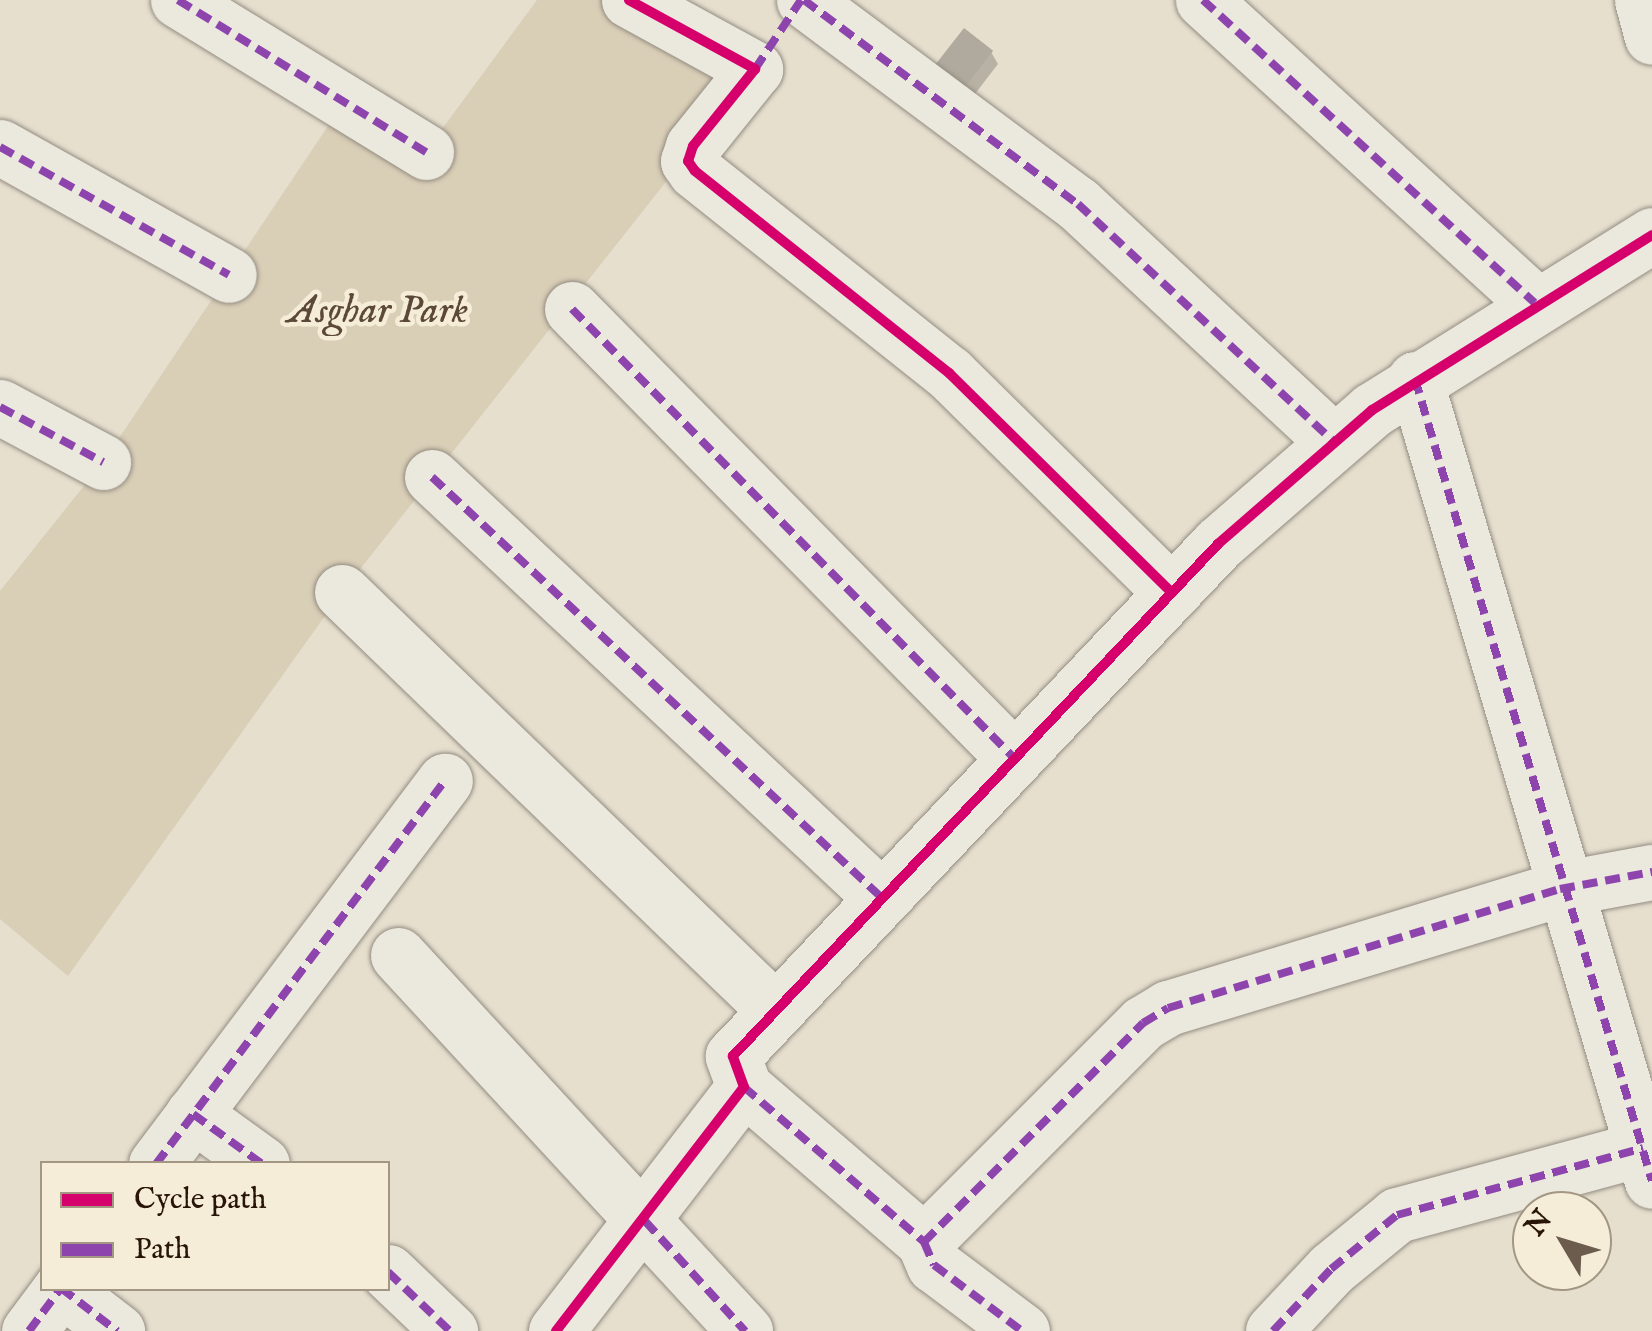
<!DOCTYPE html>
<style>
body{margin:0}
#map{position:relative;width:1652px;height:1331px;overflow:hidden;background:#e6dfce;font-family:"IM FELL English",serif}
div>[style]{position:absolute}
.green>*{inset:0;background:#d9ceb6}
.shadow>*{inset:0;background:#0003}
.building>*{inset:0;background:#b0aa9e;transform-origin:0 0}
.roads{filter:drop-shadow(0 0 2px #938c81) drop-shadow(0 0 2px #938c81)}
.minor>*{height:55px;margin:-27.5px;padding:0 27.5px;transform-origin:27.5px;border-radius:27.5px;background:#ebe8de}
.quiet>*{height:8px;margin-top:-4px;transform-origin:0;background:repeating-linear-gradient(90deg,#8e44ad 0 15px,transparent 0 23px)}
.cycleway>*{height:10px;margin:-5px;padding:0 5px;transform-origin:5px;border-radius:5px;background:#d6006c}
span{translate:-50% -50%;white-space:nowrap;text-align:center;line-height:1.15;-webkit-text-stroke:9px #f5edd8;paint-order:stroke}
.park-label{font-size:40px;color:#5b4836;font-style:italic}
.legend{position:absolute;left:40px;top:1161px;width:350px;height:130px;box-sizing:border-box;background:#f5edd8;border:2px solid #a39784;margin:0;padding:12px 18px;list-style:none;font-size:30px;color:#291507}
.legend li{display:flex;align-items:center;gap:20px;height:50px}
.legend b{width:50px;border:2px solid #a39784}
.north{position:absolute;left:1512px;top:1191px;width:100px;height:100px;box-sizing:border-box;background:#f5edd8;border:2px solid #a39784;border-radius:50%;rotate:308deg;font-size:28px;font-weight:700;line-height:40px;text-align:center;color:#291507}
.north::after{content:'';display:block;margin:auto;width:35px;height:45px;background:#6b5c4d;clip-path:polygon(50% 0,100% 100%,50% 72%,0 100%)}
</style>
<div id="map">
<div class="green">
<div style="clip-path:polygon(537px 0,630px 0,755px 69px,342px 592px,68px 976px,0 919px,0 591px,103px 462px,332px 120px,414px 167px)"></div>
</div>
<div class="shadow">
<div style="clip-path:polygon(991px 52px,998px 64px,968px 103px,941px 81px)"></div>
</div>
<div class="building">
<div style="left:964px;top:28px;width:37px;height:53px;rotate:38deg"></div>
</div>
<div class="roads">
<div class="minor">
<div style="left:178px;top:0;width:291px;rotate:31.5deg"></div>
<div style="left:629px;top:0;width:144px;rotate:28.7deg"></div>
<div style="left:755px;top:69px;width:99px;rotate:128.8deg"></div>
<div style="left:693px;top:146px;width:16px;rotate:108deg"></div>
<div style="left:688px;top:161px;width:12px;rotate:55deg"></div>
<div style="left:695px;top:171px;width:325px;rotate:38.5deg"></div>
<div style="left:949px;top:373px;width:313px;rotate:44.6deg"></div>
<div style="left:804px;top:0;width:342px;rotate:36.7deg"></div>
<div style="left:1078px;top:204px;width:350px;rotate:42.9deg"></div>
<div style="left:1203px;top:0;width:449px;rotate:42.4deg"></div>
<div style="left:1642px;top:0;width:38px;rotate:75deg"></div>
<div style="left:0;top:147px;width:262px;rotate:29.2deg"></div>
<div style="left:572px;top:309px;width:631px;rotate:45.45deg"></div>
<div style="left:1415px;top:379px;width:836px;rotate:73.54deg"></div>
<div style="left:0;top:407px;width:117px;rotate:28.1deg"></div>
<div style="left:432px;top:477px;width:616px;rotate:43.09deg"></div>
<div style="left:342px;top:592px;width:603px;rotate:43.99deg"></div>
<div style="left:398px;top:955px;width:512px;rotate:47.3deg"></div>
<div style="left:744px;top:1087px;width:238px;rotate:40.7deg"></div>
<div style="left:924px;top:1242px;width:25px;rotate:67deg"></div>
<div style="left:934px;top:1265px;width:110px;rotate:36.9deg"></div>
<div style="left:193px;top:1114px;width:85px;rotate:35.9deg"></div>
<div style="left:156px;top:1164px;width:480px;rotate:-53deg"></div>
<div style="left:924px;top:1242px;width:310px;rotate:-45deg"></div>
<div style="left:1143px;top:1023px;width:29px;rotate:-31deg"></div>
<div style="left:1168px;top:1008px;width:410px;rotate:-16.9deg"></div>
<div style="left:1560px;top:889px;width:94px;rotate:-10.5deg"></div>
<div style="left:388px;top:1272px;width:86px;rotate:43.6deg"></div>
<div style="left:29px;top:1331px;width:54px;rotate:-53.3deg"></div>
<div style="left:61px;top:1288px;width:71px;rotate:37.5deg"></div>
<div style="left:556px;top:1331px;width:308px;rotate:-52.4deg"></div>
<div style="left:744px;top:1087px;width:33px;rotate:-110deg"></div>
<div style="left:733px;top:1056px;width:705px;rotate:-46.55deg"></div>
<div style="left:1218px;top:544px;width:204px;rotate:-41deg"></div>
<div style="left:1372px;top:410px;width:330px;rotate:-32deg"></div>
<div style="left:1273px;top:1331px;width:85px;rotate:-46.9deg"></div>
<div style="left:1331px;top:1269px;width:85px;rotate:-39.3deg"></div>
<div style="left:1397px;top:1215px;width:255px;rotate:-15.2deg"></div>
</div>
</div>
<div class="quiet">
<div style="left:178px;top:0;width:291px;rotate:31.5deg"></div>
<div style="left:804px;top:0;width:342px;rotate:36.7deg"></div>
<div style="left:1078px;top:204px;width:350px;rotate:42.9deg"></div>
<div style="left:1203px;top:0;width:449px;rotate:42.4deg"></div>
<div style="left:755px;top:69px;width:83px;rotate:-56.3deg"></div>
<div style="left:0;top:147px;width:262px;rotate:29.2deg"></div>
<div style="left:572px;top:309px;width:631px;rotate:45.45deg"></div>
<div style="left:1415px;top:379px;width:836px;rotate:73.54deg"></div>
<div style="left:0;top:407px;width:117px;rotate:28.1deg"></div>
<div style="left:432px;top:477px;width:616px;rotate:43.09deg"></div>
<div style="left:744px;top:1087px;width:238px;rotate:40.7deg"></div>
<div style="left:924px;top:1242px;width:25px;rotate:67deg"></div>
<div style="left:934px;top:1265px;width:110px;rotate:36.9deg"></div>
<div style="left:193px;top:1114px;width:85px;rotate:35.9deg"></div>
<div style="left:156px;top:1164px;width:480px;rotate:-53deg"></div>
<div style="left:645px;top:1221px;width:149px;rotate:47.7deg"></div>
<div style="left:924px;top:1242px;width:310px;rotate:-45deg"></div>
<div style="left:1143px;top:1023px;width:29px;rotate:-31deg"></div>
<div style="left:1168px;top:1008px;width:410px;rotate:-16.9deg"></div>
<div style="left:1560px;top:889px;width:94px;rotate:-10.5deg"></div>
<div style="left:388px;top:1272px;width:86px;rotate:43.6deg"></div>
<div style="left:29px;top:1331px;width:54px;rotate:-53.3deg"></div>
<div style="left:61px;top:1288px;width:71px;rotate:37.5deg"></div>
<div style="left:1273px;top:1331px;width:85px;rotate:-46.9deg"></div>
<div style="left:1331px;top:1269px;width:85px;rotate:-39.3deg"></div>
<div style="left:1397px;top:1215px;width:255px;rotate:-15.2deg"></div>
</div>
<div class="cycleway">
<div style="left:629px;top:0;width:144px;rotate:28.7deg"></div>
<div style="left:755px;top:69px;width:99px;rotate:128.8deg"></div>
<div style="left:693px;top:146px;width:16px;rotate:108deg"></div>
<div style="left:688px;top:161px;width:12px;rotate:55deg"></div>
<div style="left:695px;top:171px;width:325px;rotate:38.5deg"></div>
<div style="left:949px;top:373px;width:313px;rotate:44.6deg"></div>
<div style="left:556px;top:1331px;width:308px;rotate:-52.4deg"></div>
<div style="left:744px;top:1087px;width:33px;rotate:-110deg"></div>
<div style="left:733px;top:1056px;width:705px;rotate:-46.55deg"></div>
<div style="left:1218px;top:544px;width:204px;rotate:-41deg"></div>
<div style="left:1372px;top:410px;width:330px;rotate:-32deg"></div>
</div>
<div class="park-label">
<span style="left:378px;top:312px">Asghar Park</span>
</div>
<ul class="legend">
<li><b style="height:12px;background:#d6006c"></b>Cycle path</li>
<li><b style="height:12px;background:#8e44ad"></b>Path</li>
</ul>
<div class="north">N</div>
</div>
